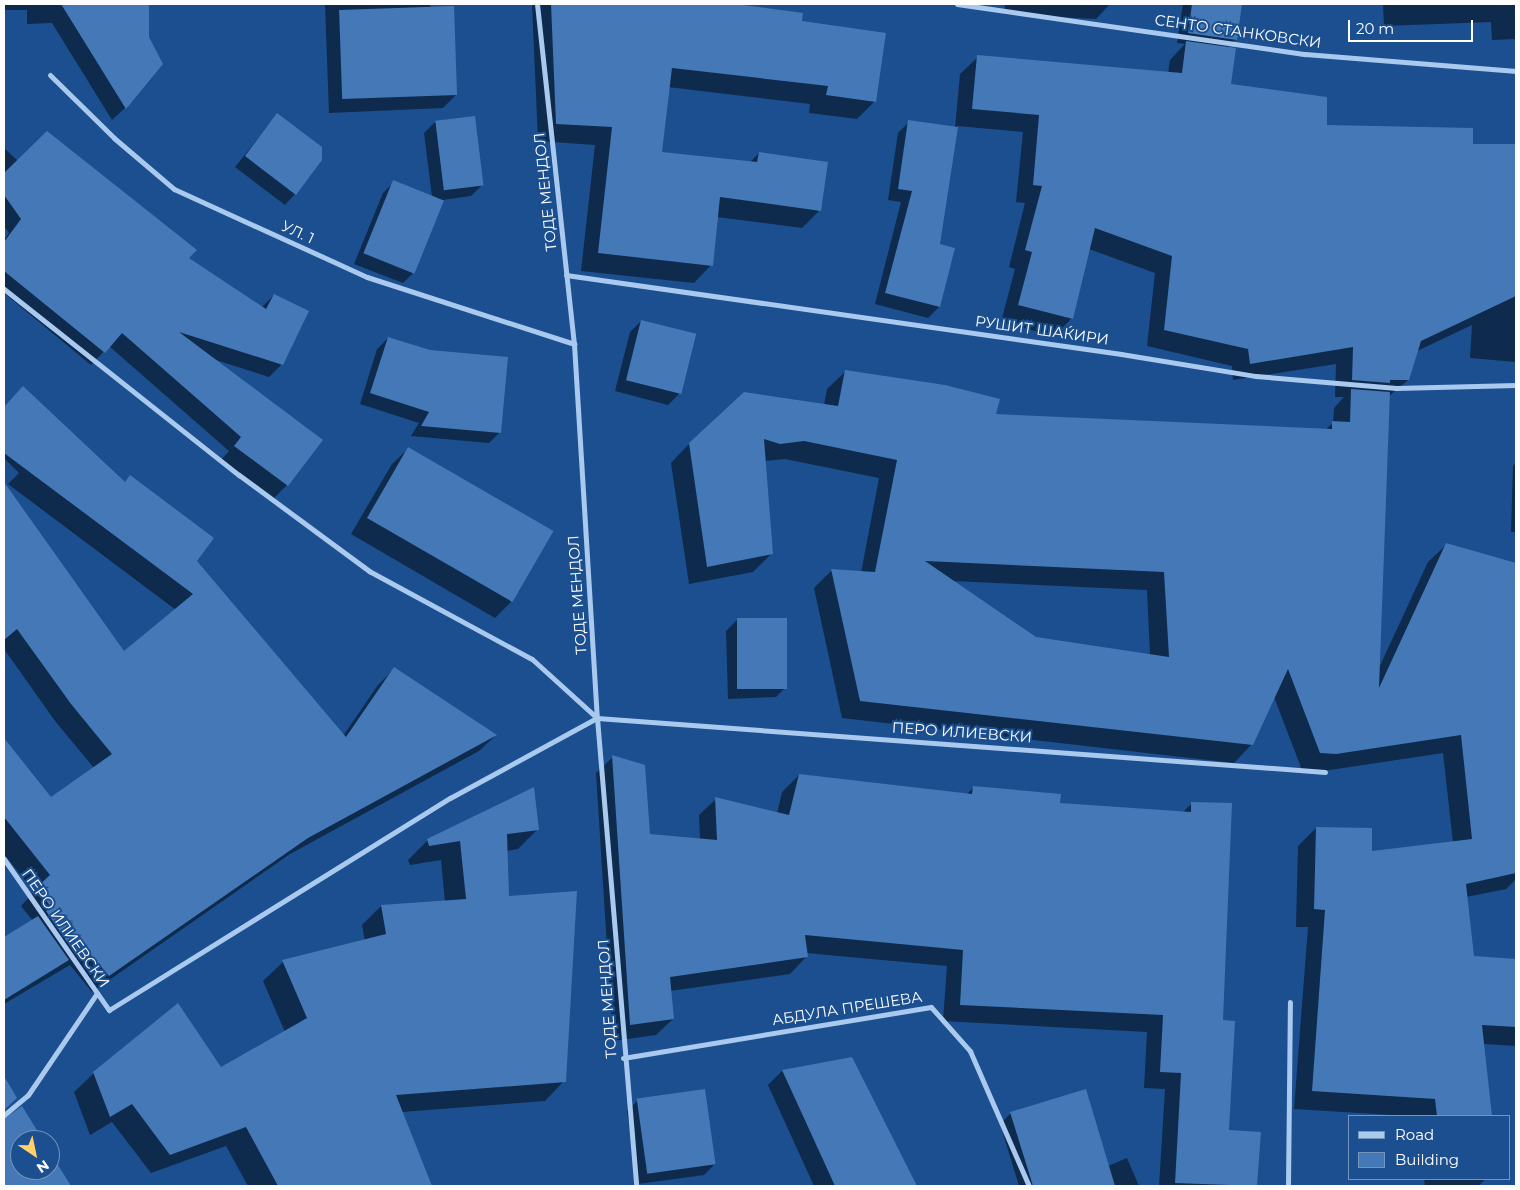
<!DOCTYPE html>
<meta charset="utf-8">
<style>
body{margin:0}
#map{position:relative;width:1520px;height:1190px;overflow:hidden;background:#1b4f8f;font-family:Montserrat,sans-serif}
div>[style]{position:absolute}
.shadow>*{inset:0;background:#0007}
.building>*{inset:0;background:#4478b7;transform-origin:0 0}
.street>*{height:5px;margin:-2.5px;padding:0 2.5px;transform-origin:2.5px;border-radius:2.5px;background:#a9c9ee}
span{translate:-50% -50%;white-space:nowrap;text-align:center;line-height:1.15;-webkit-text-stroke:4px #1b4f8f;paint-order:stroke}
.street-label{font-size:15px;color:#fff}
.frame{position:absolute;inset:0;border:5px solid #fff;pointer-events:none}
.legend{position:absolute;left:1348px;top:1115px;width:162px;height:65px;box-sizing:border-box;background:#1b4f8f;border:1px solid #7695bc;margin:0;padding:6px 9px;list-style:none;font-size:15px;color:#fff}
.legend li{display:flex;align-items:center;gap:10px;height:25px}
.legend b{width:25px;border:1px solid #7695bc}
.north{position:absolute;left:10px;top:1130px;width:50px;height:50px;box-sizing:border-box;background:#1b4f8f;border:1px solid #7695bc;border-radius:50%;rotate:146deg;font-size:14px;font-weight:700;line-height:20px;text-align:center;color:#fff}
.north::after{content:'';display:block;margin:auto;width:18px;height:22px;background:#ffd166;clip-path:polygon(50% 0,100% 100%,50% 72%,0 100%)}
.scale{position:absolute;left:1348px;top:20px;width:125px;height:22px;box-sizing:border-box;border:2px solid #fff;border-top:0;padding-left:6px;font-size:15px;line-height:18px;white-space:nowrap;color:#fff;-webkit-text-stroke:4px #1b4f8f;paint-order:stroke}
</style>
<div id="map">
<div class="shadow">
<div style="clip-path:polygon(4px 4px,147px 4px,148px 37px,125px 108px,112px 120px,52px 23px,27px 24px,27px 10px,4px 10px)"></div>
<div style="clip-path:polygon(325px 4px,430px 4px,456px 95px,443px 108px,329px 113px)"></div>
<div style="clip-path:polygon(532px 4px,727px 4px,802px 14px,801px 22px,875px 101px,857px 119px,809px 113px,810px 104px,668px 87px,661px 153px,749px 163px,759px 153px,819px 211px,802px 228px,717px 217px,711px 265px,694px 283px,581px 271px,595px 145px,538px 141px)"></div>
<div style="clip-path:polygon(1005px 4px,1110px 4px,1096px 19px,1004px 14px)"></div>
<div style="clip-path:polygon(evenodd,1183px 4px,1241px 4px,1236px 39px,1227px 48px,1229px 85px,1326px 126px,1471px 145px,1516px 145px,1516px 362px,1470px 358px,1472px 325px,1417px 351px,1408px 380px,1388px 397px,1378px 670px,1428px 562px,1447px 544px,1516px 564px,1516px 879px,1506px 889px,1466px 897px,1473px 957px,1516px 960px,1516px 1046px,1483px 1044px,1491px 1116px,1408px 1116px,1294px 1109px,1308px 927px,1296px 927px,1298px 846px,1316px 828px,1370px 853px,1453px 843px,1443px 753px,1317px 772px,1302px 770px,1274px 697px,1252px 744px,1234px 763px,842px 718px,814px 588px,832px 570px,861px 573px,879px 478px,785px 459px,764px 461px,771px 554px,753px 572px,689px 584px,671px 463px,689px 444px,824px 405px,827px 389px,846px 371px,995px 415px,1325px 430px,1333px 423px,1334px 408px,1344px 397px,1335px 397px,1336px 364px,1233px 380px,1232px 366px,1147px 346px,1155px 273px,1089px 249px,1072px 318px,1054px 336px,1001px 322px,1015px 269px,1009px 267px,1025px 203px,1016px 202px,1023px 132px,957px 126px,939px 245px,954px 248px,939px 307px,928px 318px,875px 304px,901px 202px,888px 200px,898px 133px,909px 122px,955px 128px,960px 74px,978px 57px,1168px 73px,1170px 60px,1185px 44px,1177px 43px,1183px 4px,952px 581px,1147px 590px,1150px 655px,1036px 638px,952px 581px)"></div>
<div style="clip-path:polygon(1383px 4px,1516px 4px,1516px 39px,1492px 40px,1491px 22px,1384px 26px)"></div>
<div style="clip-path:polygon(277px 115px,295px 194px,285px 205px,235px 167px)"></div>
<div style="clip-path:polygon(435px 122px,482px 185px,471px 196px,443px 200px,414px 272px,403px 283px,354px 264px,383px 193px,394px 182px,432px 197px,424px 133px)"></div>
<div style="clip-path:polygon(4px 148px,18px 161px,188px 259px,261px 308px,274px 295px,282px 364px,269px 377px,216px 360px,287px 485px,274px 498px,222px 459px,229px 451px,109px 346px,91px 365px,4px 293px,4px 240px,9px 233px,4px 226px)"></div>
<div style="clip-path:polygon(641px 321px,679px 394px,668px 405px,615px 391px,630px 332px)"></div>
<div style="clip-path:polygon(388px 338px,500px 432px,489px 443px,411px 436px,419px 423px,360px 404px,377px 349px)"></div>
<div style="clip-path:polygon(23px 388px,124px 483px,130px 477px,195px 561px,343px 736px,378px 685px,394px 669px,495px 736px,479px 751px,290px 854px,92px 992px,70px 965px,4px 1004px,4px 939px,33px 921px,21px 906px,34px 892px,4px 854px,4px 743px,51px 798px,94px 768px,55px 721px,4px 649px,4px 484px,124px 653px,176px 610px,8px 484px,19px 473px,4px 458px,4px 408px)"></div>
<div style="clip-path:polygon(409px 448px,511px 602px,495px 618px,351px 534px,392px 464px)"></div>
<div style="clip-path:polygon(1516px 463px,1516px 532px,1511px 532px,1513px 466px)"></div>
<div style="clip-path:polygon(737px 620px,787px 686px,776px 697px,728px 699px,726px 631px)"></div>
<div style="clip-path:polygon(613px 757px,649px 835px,700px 840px,699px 815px,716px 799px,777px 814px,782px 792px,799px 775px,966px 795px,974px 787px,1059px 805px,1182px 813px,1192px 803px,1222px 1021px,1228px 1131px,1259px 1133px,1255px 1186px,1159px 1186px,1165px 1089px,1144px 1088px,1147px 1032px,943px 1021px,947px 966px,806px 953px,806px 957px,790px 974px,670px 991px,673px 1019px,656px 1035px,613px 1041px,596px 773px)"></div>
<div style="clip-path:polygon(538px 829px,518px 849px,506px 851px,507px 898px,564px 1081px,545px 1101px,402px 1112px,431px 1186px,248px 1186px,226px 1146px,151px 1173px,112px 1122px,90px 1135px,74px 1092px,94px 1073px,221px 1069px,285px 1032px,263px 981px,283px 962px,365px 941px,362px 925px,381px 906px,445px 902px,441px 860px,410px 865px,408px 860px,428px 840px)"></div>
<div style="clip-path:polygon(851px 1059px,916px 1186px,814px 1186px,768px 1085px,782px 1071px)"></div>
<div style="clip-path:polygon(638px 1100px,715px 1164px,704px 1175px,638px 1184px,627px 1111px)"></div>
<div style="clip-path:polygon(24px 1111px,41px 1140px,20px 1140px,20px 1170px,50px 1170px,50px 1154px,70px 1186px,4px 1186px,4px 1123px)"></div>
<div style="clip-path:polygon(1011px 1113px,1108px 1166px,1127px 1158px,1139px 1186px,1019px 1186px,1000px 1124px)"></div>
<div style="clip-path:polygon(1424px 1179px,1486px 1179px,1478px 1186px,1425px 1186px)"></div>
</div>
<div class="building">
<div style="clip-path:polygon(61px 4px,149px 4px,149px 37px,163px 64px,126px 109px)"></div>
<div style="clip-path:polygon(551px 4px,736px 4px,803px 13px,802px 21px,886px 33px,876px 102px,826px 95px,828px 86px,672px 68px,662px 152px,757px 162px,759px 152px,828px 162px,821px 211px,720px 197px,713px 266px,598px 253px,612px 127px,556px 124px)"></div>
<div style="clip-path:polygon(1192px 4px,1242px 4px,1237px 40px,1188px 33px)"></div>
<div style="left:454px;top:6px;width:89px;height:115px;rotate:88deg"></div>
<div style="clip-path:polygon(1186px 41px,1236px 48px,1231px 84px,1327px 97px,1327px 125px,1473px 128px,1473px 144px,1516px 144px,1516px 296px,1421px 341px,1409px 380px,1390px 380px,1390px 383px,1352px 380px,1353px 347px,1250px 364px,1248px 349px,1164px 330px,1172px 256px,1095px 228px,1073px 319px,1018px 305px,1032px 252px,1025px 250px,1042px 186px,1033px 185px,1039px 115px,972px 109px,977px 55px,1182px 73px)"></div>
<div style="clip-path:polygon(277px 113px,322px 147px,322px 160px,296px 195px,245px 156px)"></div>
<div style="left:475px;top:116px;width:70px;height:40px;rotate:83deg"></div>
<div style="clip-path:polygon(908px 120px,958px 127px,940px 244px,955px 248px,940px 307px,885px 293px,912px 191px,898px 189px)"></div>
<div style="clip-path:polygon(47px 131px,197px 250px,189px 258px,266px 309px,274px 294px,309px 311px,283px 365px,179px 332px,323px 440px,288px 486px,234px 446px,241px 437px,122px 333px,105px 353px,4px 271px,4px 242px,21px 219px,4px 195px,4px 173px)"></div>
<div style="left:393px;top:180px;width:55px;height:79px;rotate:22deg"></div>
<div style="left:641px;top:320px;width:57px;height:62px;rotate:14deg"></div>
<div style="clip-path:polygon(388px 337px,430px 350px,508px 357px,501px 433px,421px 426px,429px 412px,370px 393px)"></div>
<div style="clip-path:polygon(evenodd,845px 370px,945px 385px,1000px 399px,996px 414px,1332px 429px,1332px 421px,1350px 422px,1351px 389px,1390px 392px,1379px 688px,1446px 543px,1516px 563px,1516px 873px,1466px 884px,1474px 956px,1516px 959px,1516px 1027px,1482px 1025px,1492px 1116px,1437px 1116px,1435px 1099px,1312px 1091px,1325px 910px,1314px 909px,1316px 827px,1372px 828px,1372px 851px,1472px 839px,1461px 735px,1336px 754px,1320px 753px,1288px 669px,1253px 745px,860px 701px,831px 569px,875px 572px,897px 460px,804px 441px,780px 444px,764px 439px,773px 554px,707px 567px,689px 443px,744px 392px,838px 406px,845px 370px,925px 561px,1164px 572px,1169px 657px,1036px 637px,925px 561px)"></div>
<div style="clip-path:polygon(23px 386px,125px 482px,130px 475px,214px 538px,197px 561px,346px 737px,394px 667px,497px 735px,308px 838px,109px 976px,86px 949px,76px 955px,46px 911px,52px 908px,36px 888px,50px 875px,4px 817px,4px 738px,51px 797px,112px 754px,71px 704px,17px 629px,4px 640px,4px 482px,124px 651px,193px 594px,4px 453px,4px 407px)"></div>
<div style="left:408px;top:447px;width:168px;height:82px;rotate:30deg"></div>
<div style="left:737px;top:618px;width:50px;height:71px"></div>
<div style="clip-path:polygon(612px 755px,645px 765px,650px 834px,717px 840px,715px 797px,789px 815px,799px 774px,972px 794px,973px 786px,1061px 794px,1060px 803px,1191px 812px,1191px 802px,1232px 803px,1223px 1020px,1235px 1021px,1229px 1130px,1261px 1132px,1257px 1186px,1175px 1183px,1181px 1073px,1160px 1072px,1163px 1015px,960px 1005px,963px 950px,805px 935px,808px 957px,670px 977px,674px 1019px,630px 1025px)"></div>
<div style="clip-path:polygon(534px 787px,539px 830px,507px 834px,509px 896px,577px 891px,566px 1082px,396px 1095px,432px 1186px,278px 1186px,246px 1127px,170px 1155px,132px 1104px,110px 1117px,93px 1072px,178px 1003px,221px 1067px,307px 1018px,282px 960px,386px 934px,381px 905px,466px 899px,460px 841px,429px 846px,427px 839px)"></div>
<div style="clip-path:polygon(38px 916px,69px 960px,4px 1000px,4px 937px)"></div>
<div style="clip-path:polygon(852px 1057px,917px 1186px,835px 1186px,782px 1070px)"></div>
<div style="clip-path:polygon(4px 1076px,17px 1098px,4px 1110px)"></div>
<div style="left:705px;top:1089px;width:76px;height:69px;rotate:82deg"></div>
<div style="clip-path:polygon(1086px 1089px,1115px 1186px,1033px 1186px,1010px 1112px)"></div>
<div style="clip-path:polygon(22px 1106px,43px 1140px,20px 1140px,20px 1170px,50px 1170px,50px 1152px,71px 1186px,4px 1186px,4px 1119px)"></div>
</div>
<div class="street">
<div style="left:537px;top:4px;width:342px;rotate:83.8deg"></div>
<div style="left:574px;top:344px;width:375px;rotate:86.5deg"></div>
<div style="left:597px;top:718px;width:470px;rotate:85.2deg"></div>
<div style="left:957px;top:4px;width:352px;rotate:8.2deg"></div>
<div style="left:1305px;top:54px;width:212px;rotate:4.6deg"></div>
<div style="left:50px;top:75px;width:90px;rotate:44.5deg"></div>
<div style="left:114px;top:138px;width:79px;rotate:40.4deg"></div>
<div style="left:174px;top:189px;width:212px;rotate:24.5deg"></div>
<div style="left:367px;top:277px;width:218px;rotate:17.9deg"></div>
<div style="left:566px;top:275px;width:561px;rotate:8.1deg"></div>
<div style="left:1121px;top:354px;width:137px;rotate:9.3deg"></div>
<div style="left:1256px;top:376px;width:141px;rotate:4.9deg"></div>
<div style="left:1396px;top:388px;width:120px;rotate:-1.4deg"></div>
<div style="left:4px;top:289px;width:300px;rotate:38.4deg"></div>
<div style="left:239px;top:475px;width:162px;rotate:36.4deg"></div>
<div style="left:369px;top:571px;width:185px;rotate:28.4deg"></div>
<div style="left:532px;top:659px;width:88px;rotate:42.2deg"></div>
<div style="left:597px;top:718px;width:730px;rotate:4.24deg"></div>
<div style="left:4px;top:859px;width:184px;rotate:55.2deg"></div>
<div style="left:109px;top:1010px;width:402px;rotate:-31.9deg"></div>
<div style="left:450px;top:798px;width:167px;rotate:-28.6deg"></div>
<div style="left:623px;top:1058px;width:312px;rotate:-9.4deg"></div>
<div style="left:931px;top:1007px;width:59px;rotate:48.4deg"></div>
<div style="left:970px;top:1051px;width:147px;rotate:66.4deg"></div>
<div style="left:4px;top:1115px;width:31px;rotate:-40deg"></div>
<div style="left:28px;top:1095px;width:123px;rotate:-55.9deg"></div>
<div style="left:1288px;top:1186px;width:184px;rotate:-89.4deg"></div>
</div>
<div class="street-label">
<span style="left:1238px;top:31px;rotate:8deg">СЕНТО СТАНКОВСКИ</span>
<span style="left:545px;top:192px;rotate:-96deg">ТОДЕ МЕНДОЛ</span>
<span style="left:298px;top:232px;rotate:25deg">УЛ. 1</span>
<span style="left:1042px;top:330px;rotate:8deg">РУШИТ ШАЌИРИ</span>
<span style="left:577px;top:595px;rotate:-94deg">ТОДЕ МЕНДОЛ</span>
<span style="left:962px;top:732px;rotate:4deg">ПЕРО ИЛИЕВСКИ</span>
<span style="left:66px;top:928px;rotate:55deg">ПЕРО ИЛИЕВСКИ</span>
<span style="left:607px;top:999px;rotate:-94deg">ТОДЕ МЕНДОЛ</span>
<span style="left:847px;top:1008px;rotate:-9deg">АБДУЛА ПРЕШЕВА</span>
</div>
<div class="frame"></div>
<ul class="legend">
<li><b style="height:6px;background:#a9c9ee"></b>Road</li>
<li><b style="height:14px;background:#4478b7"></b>Building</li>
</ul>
<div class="north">N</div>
<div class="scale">20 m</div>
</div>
